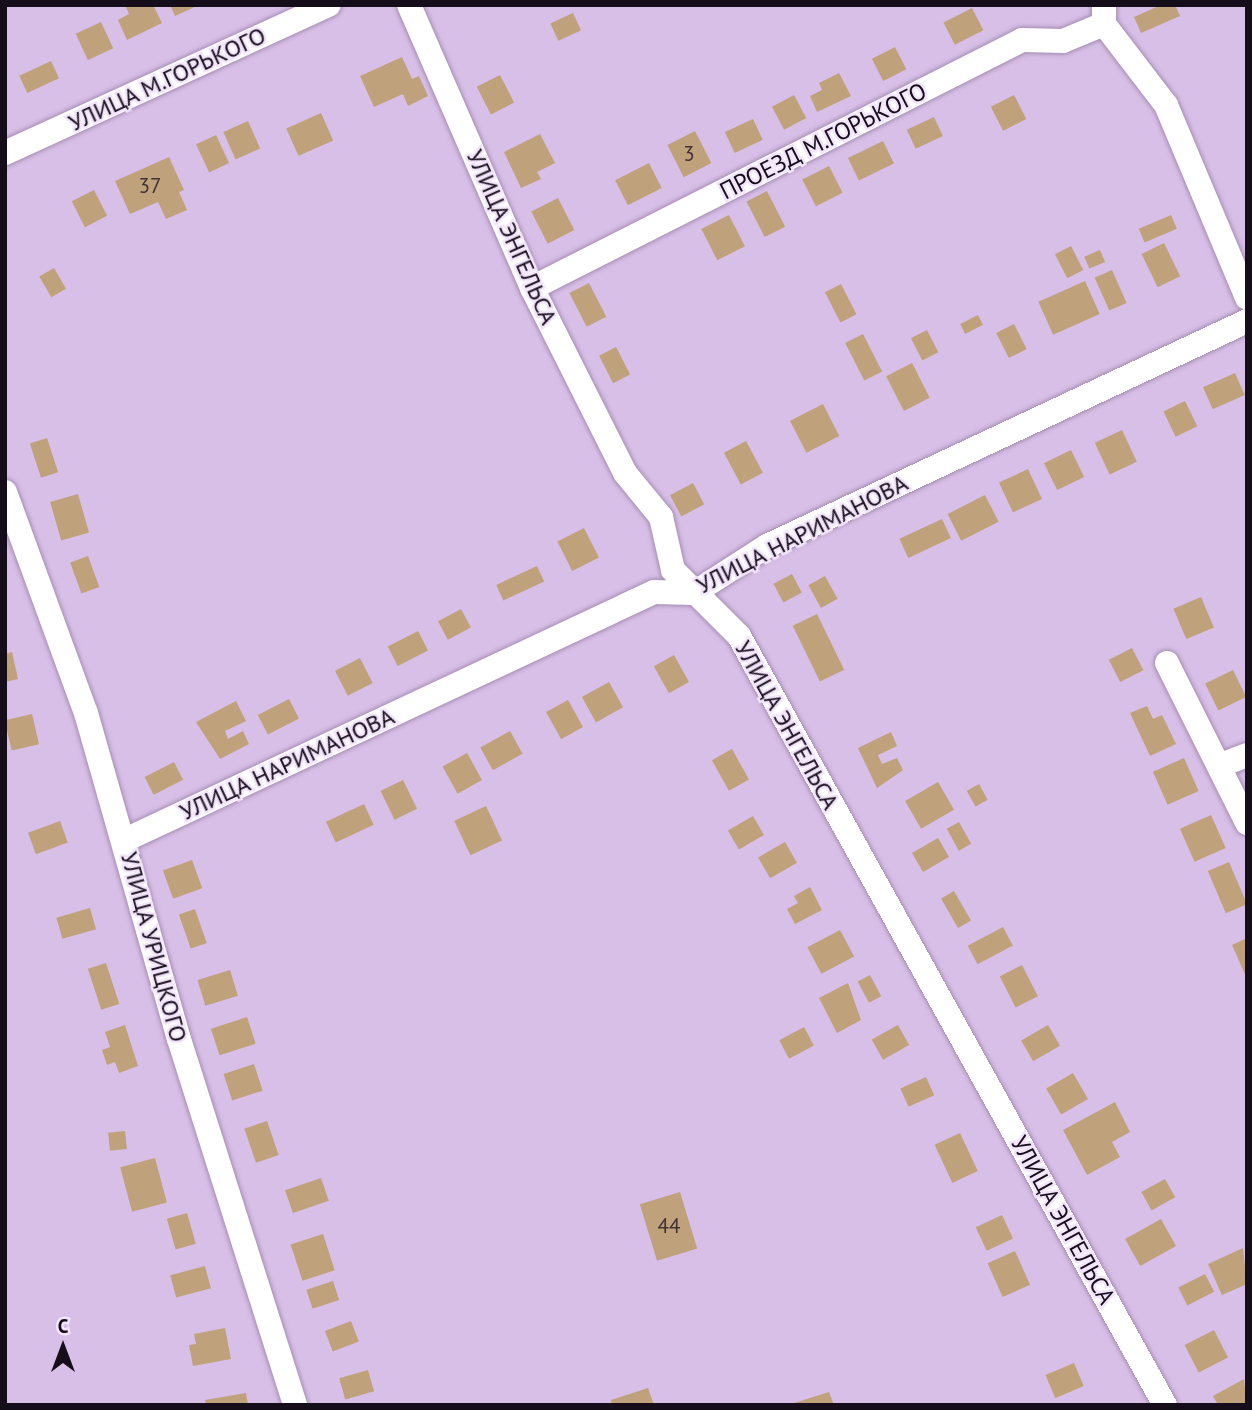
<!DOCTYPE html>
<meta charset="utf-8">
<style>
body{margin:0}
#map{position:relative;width:1252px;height:1410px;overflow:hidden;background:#d8bfe7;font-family:"PT Sans",sans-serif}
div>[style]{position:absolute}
.building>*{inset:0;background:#bfa17c;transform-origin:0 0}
.roads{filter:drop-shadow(0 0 2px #a58db3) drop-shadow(0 0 2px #a58db3)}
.minor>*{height:24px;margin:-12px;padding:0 12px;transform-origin:12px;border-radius:12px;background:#fff}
span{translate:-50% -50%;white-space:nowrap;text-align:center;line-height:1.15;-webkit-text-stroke:5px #f2e5fa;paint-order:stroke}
.number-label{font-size:21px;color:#403233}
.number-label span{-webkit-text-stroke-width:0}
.street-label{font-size:24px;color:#160d1b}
.frame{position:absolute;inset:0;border:7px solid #160d1b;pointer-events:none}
.north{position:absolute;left:28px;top:1312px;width:70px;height:70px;-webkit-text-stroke:5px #f2e5fa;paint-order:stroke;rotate:0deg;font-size:19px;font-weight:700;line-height:28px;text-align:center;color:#160d1b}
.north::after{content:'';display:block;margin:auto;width:24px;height:32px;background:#160d1b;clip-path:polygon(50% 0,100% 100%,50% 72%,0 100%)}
</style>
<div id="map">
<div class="building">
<div style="clip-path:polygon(125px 5px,153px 5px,162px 23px,127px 40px,118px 20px,129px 14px)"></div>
<div style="clip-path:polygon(170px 5px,199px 5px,175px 16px)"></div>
<div style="clip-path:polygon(1161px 5px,1175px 5px,1180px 16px,1141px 33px,1134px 17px)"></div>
<div style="left:972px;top:8px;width:25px;height:32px;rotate:63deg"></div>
<div style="left:573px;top:13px;width:19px;height:25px;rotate:65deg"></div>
<div style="left:101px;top:22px;width:29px;height:28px;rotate:65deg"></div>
<div style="left:895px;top:47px;width:25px;height:26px;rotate:63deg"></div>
<div style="clip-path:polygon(402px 57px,412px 79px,419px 76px,428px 96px,408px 106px,403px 94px,374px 107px,360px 76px)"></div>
<div style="left:51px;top:61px;width:19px;height:35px;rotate:65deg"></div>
<div style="clip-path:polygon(839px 73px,851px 96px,817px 112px,810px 96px,822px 90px,819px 83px)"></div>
<div style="left:500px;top:75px;width:31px;height:26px;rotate:63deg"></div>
<div style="left:794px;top:95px;width:26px;height:25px;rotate:62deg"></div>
<div style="left:1014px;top:95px;width:27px;height:26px;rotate:63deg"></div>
<div style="left:321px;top:113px;width:30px;height:38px;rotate:66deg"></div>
<div style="left:934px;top:117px;width:21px;height:30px;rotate:65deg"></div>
<div style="left:753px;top:119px;width:23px;height:31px;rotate:65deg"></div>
<div style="left:248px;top:121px;width:30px;height:27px;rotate:66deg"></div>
<div style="left:695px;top:131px;width:36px;height:31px;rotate:63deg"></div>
<div style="clip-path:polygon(540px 134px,555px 163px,537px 172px,541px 179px,521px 188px,504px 152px)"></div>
<div style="left:216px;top:135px;width:31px;height:22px;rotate:65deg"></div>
<div style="left:883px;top:141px;width:25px;height:39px;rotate:64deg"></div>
<div style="clip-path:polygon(169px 157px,184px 190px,179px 192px,187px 210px,166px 219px,158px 202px,130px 214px,115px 181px)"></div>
<div style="left:649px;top:163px;width:28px;height:38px;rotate:63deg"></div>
<div style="left:829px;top:166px;width:30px;height:30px;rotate:63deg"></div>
<div style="left:94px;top:190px;width:29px;height:25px;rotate:63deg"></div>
<div style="left:767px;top:191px;width:40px;height:23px;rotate:63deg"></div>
<div style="left:558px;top:198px;width:36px;height:30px;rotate:63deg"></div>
<div style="left:729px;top:215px;width:35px;height:31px;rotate:63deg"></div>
<div style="left:1171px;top:215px;width:15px;height:35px;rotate:67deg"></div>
<div style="left:1164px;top:243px;width:37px;height:25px;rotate:64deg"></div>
<div style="left:1071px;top:246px;width:27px;height:18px;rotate:63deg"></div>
<div style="left:1100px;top:250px;width:13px;height:17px;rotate:67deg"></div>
<div style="left:54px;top:268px;width:24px;height:17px;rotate:60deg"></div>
<div style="left:1112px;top:270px;width:36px;height:19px;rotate:66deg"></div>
<div style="left:1085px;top:281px;width:36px;height:51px;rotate:66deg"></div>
<div style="left:589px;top:283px;width:38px;height:22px;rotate:63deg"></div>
<div style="left:841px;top:284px;width:34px;height:18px;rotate:63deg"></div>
<div style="left:978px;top:315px;width:11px;height:20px;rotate:63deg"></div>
<div style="left:1014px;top:324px;width:28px;height:20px;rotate:63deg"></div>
<div style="left:927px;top:330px;width:25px;height:18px;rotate:63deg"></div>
<div style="left:863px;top:334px;width:42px;height:20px;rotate:63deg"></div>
<div style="left:616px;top:347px;width:31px;height:19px;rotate:63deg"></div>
<div style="left:912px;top:363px;width:39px;height:29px;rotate:63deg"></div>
<div style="left:1235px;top:373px;width:24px;height:35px;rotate:66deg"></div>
<div style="left:1185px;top:401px;width:28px;height:24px;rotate:64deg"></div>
<div style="left:823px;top:404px;width:36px;height:37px;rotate:63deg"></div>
<div style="left:1122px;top:430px;width:35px;height:30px;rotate:65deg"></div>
<div style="left:47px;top:438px;width:36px;height:18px;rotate:72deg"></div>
<div style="left:746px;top:441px;width:36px;height:25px;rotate:62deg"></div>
<div style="left:1071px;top:450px;width:30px;height:30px;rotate:64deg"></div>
<div style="left:1028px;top:469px;width:33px;height:32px;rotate:65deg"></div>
<div style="left:693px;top:483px;width:24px;height:26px;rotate:62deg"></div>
<div style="left:78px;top:494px;width:40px;height:29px;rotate:74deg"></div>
<div style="left:985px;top:495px;width:30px;height:42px;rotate:63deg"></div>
<div style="left:942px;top:519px;width:21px;height:47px;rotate:65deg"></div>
<div style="left:584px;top:528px;width:33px;height:30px;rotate:63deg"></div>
<div style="left:88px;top:556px;width:33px;height:19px;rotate:70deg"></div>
<div style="left:537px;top:566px;width:17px;height:45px;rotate:65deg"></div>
<div style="left:792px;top:574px;width:21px;height:21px;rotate:62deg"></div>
<div style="left:825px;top:576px;width:26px;height:19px;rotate:61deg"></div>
<div style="left:1201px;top:597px;width:33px;height:30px;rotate:67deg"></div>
<div style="left:461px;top:609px;width:21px;height:26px;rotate:62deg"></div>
<div style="left:817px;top:614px;width:62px;height:27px;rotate:64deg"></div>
<div style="left:418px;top:631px;width:22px;height:34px;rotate:63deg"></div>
<div style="left:1132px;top:648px;width:25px;height:26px;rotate:63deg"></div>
<div style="clip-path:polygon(12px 652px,18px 679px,5px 682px,5px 654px)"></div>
<div style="left:674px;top:655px;width:31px;height:23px;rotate:61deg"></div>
<div style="left:360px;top:658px;width:28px;height:28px;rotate:63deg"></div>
<div style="left:1233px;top:670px;width:30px;height:31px;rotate:64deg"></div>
<div style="left:609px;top:682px;width:29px;height:31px;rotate:61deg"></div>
<div style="left:289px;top:699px;width:22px;height:35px;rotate:63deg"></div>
<div style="left:568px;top:700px;width:31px;height:25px;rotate:61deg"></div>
<div style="clip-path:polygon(236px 701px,246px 721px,225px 731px,228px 739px,243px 731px,249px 744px,220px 759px,196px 722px)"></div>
<div style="clip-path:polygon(1147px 706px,1153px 719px,1162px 715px,1176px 744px,1150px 756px,1130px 713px)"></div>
<div style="left:32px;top:714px;width:31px;height:28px;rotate:77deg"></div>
<div style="left:510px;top:731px;width:26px;height:34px;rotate:61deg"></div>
<div style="clip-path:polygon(891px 732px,897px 746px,878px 755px,882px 764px,897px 758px,903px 770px,877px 788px,858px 748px)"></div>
<div style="left:732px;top:749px;width:35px;height:23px;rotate:61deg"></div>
<div style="left:467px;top:753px;width:31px;height:28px;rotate:61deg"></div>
<div style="left:1184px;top:758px;width:36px;height:34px;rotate:66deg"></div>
<div style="left:174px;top:762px;width:20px;height:33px;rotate:63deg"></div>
<div style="left:403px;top:780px;width:32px;height:25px;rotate:64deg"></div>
<div style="left:938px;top:782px;width:32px;height:38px;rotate:60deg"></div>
<div style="left:979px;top:784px;width:18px;height:14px;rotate:61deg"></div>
<div style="left:364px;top:804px;width:23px;height:42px;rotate:65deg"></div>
<div style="left:486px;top:806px;width:38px;height:35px;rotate:65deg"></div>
<div style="left:1211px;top:815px;width:36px;height:34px;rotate:66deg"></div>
<div style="left:753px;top:816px;width:22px;height:29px;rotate:60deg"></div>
<div style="left:60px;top:821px;width:23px;height:34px;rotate:70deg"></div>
<div style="left:959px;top:822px;width:25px;height:14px;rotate:61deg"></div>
<div style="left:938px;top:838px;width:22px;height:30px;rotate:60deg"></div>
<div style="left:785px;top:842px;width:24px;height:31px;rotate:60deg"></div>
<div style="left:192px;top:860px;width:30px;height:31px;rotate:70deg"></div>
<div style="left:1229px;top:862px;width:46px;height:23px;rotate:67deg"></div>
<div style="clip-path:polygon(810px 887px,822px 910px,795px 924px,787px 909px,798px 903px,794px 896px)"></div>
<div style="left:954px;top:891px;width:34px;height:15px;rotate:60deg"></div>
<div style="left:90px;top:908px;width:22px;height:35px;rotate:74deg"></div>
<div style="left:195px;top:909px;width:36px;height:17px;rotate:71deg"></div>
<div style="left:1003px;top:927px;width:21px;height:40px;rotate:62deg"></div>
<div style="left:840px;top:930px;width:30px;height:37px;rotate:62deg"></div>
<div style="clip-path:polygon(1247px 938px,1247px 979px,1232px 945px)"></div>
<div style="left:106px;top:963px;width:43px;height:19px;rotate:72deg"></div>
<div style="left:1022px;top:965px;width:35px;height:25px;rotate:63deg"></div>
<div style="left:230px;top:970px;width:27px;height:34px;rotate:73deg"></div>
<div style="left:870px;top:975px;width:24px;height:14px;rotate:62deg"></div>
<div style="clip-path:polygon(848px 983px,861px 1020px,837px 1033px,819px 998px)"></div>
<div style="left:247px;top:1017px;width:28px;height:38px;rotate:72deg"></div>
<div style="clip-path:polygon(125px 1025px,138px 1066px,119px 1073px,115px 1062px,107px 1065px,102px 1050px,110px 1047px,105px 1032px)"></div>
<div style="left:898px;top:1025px;width:23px;height:30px;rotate:61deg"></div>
<div style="left:1048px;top:1025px;width:24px;height:31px;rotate:60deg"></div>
<div style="left:804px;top:1027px;width:21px;height:28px;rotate:62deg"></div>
<div style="left:254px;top:1064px;width:28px;height:32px;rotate:72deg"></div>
<div style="left:1073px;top:1073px;width:30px;height:31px;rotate:60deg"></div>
<div style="left:926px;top:1077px;width:20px;height:28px;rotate:66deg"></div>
<div style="clip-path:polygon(1115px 1102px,1130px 1132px,1112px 1142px,1120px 1157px,1087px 1175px,1063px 1130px)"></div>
<div style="left:267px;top:1121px;width:36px;height:24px;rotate:71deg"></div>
<div style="left:125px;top:1131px;width:18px;height:17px;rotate:84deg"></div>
<div style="left:960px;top:1133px;width:42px;height:28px;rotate:65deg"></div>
<div style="left:155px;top:1158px;width:46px;height:36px;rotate:75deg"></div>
<div style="left:321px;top:1178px;width:24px;height:38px;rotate:71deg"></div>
<div style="left:1165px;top:1179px;width:21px;height:27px;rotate:61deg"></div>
<div style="left:680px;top:1192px;width:59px;height:42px;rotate:73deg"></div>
<div style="left:187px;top:1213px;width:32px;height:21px;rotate:74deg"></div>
<div style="left:1002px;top:1215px;width:26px;height:29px;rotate:65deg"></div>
<div style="left:1161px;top:1219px;width:31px;height:41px;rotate:61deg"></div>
<div style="left:323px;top:1234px;width:38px;height:34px;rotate:72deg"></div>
<div style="clip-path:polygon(1243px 1248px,1247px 1284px,1222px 1295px,1208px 1264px)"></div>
<div style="left:1015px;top:1251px;width:37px;height:30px;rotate:66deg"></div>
<div style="left:205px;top:1266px;width:23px;height:36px;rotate:75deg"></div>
<div style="left:1205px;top:1274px;width:20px;height:30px;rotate:63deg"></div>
<div style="left:333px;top:1281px;width:20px;height:28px;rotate:72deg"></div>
<div style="left:351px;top:1321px;width:22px;height:28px;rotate:69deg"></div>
<div style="clip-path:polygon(225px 1328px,231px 1359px,193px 1366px,189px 1345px,196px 1344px,194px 1334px)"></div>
<div style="left:1214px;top:1330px;width:31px;height:33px;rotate:63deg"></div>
<div style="left:1074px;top:1363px;width:25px;height:31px;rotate:67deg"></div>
<div style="left:368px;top:1370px;width:22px;height:30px;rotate:74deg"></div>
<div style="clip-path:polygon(1244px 1379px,1247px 1405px,1218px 1405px,1213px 1396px)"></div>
<div style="clip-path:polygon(648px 1388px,654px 1405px,612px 1405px,611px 1400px)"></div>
<div style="clip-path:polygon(829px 1392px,834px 1405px,791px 1405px,791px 1404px)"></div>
<div style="clip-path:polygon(246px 1393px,248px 1405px,206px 1405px,205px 1400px)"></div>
</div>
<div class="roads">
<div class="minor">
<div style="left:409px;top:5px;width:309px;rotate:66.5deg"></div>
<div style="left:532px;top:288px;width:207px;rotate:63.3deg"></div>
<div style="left:625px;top:473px;width:57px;rotate:50.7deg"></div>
<div style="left:661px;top:517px;width:54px;rotate:77.2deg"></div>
<div style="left:673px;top:570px;width:93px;rotate:45deg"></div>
<div style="left:739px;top:636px;width:879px;rotate:61.02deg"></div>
<div style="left:1104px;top:24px;width:102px;rotate:52.6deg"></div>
<div style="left:1166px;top:105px;width:209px;rotate:67.2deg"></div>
<div style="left:5px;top:153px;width:356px;rotate:-24.6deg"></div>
<div style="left:532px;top:288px;width:549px;rotate:-26.84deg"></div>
<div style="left:1022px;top:40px;width:41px;rotate:1.4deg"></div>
<div style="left:1063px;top:41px;width:44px;rotate:-22.5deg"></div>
<div style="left:1104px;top:24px;width:19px;rotate:-90deg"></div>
<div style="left:5px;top:492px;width:235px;rotate:69.9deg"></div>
<div style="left:86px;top:713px;width:339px;rotate:74.1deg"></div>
<div style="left:179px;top:1039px;width:384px;rotate:72.4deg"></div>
<div style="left:1167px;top:663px;width:179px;rotate:63.4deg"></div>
<div style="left:1221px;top:765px;width:28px;rotate:-21deg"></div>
<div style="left:125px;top:840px;width:584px;rotate:-25.12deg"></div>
<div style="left:654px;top:592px;width:40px;rotate:1.4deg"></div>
<div style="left:694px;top:593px;width:87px;rotate:-32.8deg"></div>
<div style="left:767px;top:546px;width:530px;rotate:-25.11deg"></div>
</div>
</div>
<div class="number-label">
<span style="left:689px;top:154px">3</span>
<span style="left:150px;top:186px">37</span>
<span style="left:669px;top:1226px">44</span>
</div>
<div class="street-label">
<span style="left:167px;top:79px;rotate:-25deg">УЛИЦА М.ГОРЬКОГО</span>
<span style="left:823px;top:141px;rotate:-27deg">ПРОЕЗД М.ГОРЬКОГО</span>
<span style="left:512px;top:237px;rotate:66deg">УЛИЦА ЭНГЕЛЬСА</span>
<span style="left:802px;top:534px;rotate:-27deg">УЛИЦА НАРИМАНОВА</span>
<span style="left:787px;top:725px;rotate:61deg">УЛИЦА ЭНГЕЛЬСА</span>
<span style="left:287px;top:764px;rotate:-25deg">УЛИЦА НАРИМАНОВА</span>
<span style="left:154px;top:947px;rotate:75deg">УЛИЦА УРИЦКОГО</span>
<span style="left:1063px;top:1220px;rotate:61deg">УЛИЦА ЭНГЕЛЬСА</span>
</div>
<div class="frame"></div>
<div class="north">С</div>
</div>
